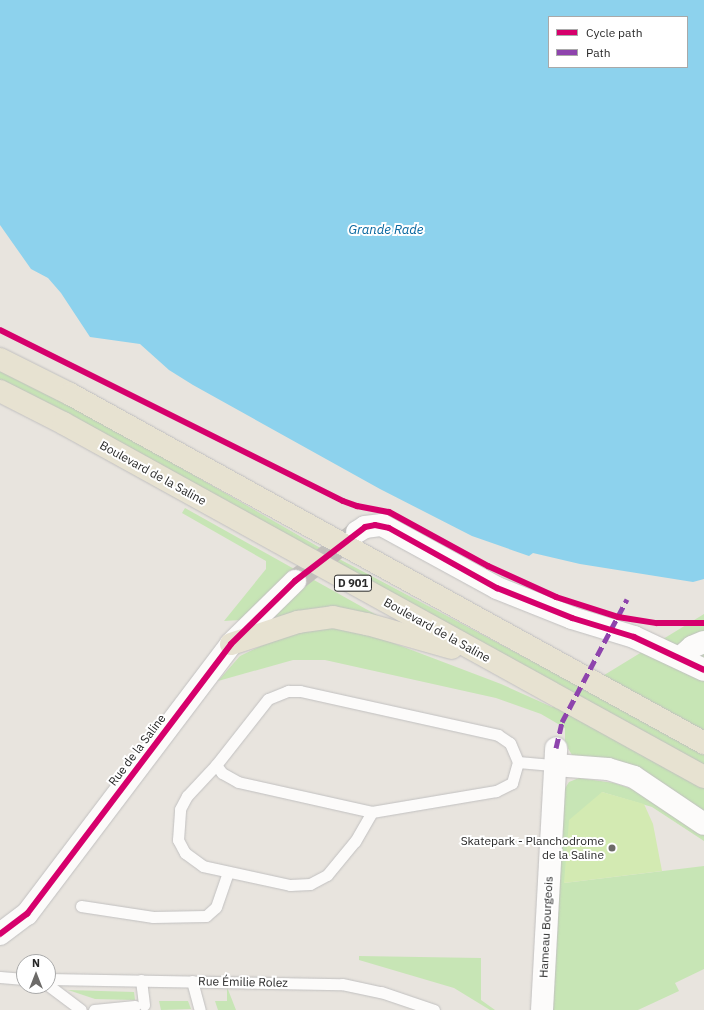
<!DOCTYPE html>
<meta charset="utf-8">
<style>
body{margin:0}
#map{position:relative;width:704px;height:1010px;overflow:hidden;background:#e8e4de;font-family:"IBM Plex Sans",sans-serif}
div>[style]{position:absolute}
.green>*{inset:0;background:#c7e5b5}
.pitch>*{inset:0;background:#d3eab2}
.water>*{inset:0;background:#8dd2ed}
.minor-tunnel>*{height:22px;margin-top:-11px;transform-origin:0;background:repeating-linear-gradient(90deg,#c2bfba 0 22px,transparent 0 33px)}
.roads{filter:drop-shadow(0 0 1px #c1c0c0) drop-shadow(0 0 1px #c1c0c0)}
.service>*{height:11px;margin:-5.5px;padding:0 5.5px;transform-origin:5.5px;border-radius:5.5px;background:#fcfbfa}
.minor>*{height:22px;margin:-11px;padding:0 11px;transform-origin:11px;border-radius:11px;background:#fcfbfa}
.primary>*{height:22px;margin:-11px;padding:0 11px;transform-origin:11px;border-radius:11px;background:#e7e2d1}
.quiet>*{height:5px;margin-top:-2.5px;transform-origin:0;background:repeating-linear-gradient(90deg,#8e44ad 0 10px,transparent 0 15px)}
.cycleway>*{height:6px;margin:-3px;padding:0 3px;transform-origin:3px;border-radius:3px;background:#d6006c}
.dots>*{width:11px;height:11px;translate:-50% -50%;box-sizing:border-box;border:2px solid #fff;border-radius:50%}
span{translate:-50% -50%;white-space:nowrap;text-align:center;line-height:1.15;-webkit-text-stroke:4px #fff;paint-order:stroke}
.shield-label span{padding:1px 3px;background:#fff;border:1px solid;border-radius:3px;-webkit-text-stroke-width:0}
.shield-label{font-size:11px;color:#292929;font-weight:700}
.street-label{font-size:12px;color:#292929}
.poi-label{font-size:12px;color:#292929}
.right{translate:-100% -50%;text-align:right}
.water-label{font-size:13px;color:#06669f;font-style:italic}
.legend{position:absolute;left:548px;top:16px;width:140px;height:52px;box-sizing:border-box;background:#fff;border:1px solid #a9a9a9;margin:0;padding:5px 7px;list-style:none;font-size:12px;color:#292929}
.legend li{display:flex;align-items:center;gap:8px;height:20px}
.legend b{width:20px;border:1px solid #a9a9a9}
.north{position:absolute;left:16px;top:954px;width:40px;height:40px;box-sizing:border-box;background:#fff;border:1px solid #a9a9a9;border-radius:50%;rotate:0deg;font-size:11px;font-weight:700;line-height:16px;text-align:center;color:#292929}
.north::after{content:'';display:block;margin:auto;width:14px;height:18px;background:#6c6a68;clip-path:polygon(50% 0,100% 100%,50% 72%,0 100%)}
</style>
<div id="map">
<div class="green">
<div style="clip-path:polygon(0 370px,69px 403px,343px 561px,583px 688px,704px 614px,704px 811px,639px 769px,572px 755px,565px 743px,565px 728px,541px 714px,496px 698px,325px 660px,293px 660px,218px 681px,240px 656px,275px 639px,322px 625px,359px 630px,501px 684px,552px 707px,573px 694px,0 380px)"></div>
<div style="clip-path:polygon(185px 508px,382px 618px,267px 625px,304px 584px,288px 576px,240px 620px,224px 621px,266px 569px,266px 561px,182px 513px)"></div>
<div style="clip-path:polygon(579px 778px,614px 783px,635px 790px,704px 835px,704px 841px,652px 807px,602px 792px,564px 883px,704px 866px,704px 969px,675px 983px,679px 991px,638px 1010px,552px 1010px,564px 790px,569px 782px)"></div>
<div style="clip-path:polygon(359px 956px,481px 958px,481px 1000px,495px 1010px,490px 1010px,454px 988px,359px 960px)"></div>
<div style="clip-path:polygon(227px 987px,236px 1010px,218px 1010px,215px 1001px,227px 1001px)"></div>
<div style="clip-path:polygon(68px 990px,134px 992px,135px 1000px,95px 999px)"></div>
<div style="clip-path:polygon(159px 1001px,188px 1001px,191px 1009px,161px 1010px)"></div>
</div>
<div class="pitch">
<div style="clip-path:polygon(602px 792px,644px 804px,653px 824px,662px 871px,564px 883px,569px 820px)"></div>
</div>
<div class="water">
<div style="clip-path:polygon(evenodd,0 0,704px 0,704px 579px,693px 582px,580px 564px,533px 553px,529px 556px,472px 536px,380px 489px,193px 385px,169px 370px,140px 344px,90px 337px,61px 293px,48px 278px,31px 269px,0 225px,0 0,549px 17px,687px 17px,687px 67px,549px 67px,549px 17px)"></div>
</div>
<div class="minor-tunnel">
<div style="left:295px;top:581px;width:78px;rotate:-38.2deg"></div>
</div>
<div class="roads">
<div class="service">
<div style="left:518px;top:762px;width:22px;rotate:106deg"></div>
<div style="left:512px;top:783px;width:18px;rotate:153deg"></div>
<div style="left:496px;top:791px;width:126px;rotate:170.4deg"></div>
<div style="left:372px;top:812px;width:34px;rotate:120deg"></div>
<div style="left:355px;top:841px;width:44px;rotate:129.5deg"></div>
<div style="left:327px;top:875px;width:19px;rotate:152deg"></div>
<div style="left:310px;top:884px;width:20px;rotate:177deg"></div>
<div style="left:290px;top:885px;width:89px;rotate:-167.7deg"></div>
<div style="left:203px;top:866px;width:22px;rotate:-144deg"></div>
<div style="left:185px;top:853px;width:15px;rotate:-118deg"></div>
<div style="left:178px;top:840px;width:31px;rotate:-86deg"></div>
<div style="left:180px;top:809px;width:15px;rotate:-62deg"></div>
<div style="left:187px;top:796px;width:42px;rotate:-46.9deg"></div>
<div style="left:216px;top:765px;width:84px;rotate:-51.8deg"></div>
<div style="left:268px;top:699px;width:22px;rotate:-22deg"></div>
<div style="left:288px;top:691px;width:12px"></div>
<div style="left:300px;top:691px;width:203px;rotate:12.5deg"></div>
<div style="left:498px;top:735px;width:14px;rotate:34deg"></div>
<div style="left:510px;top:743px;width:21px;rotate:67deg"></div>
<div style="left:518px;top:762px;width:37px;rotate:5deg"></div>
<div style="left:216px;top:765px;width:10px;rotate:53deg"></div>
<div style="left:222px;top:773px;width:18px;rotate:29deg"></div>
<div style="left:238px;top:782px;width:137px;rotate:12.6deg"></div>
<div style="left:81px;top:906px;width:73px;rotate:8.7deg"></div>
<div style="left:153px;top:917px;width:53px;rotate:-1.1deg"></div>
<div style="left:206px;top:916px;width:13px;rotate:-42deg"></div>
<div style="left:216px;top:907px;width:37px;rotate:-71deg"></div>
<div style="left:0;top:977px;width:24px;rotate:5deg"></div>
<div style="left:48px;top:979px;width:294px;rotate:1deg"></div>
<div style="left:342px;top:984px;width:40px;rotate:12deg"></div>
<div style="left:381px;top:992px;width:56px;rotate:18.8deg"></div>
<div style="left:141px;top:980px;width:25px;rotate:83deg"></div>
<div style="left:192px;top:981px;width:30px;rotate:75deg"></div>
<div style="left:48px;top:985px;width:41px;rotate:37.1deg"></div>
<div style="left:94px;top:1010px;width:41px;rotate:-5.6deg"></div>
</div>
<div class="minor">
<div style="left:357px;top:532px;width:9px;rotate:-32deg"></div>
<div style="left:365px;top:527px;width:17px;rotate:-7deg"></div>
<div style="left:382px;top:525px;width:131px;rotate:28.7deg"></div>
<div style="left:497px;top:588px;width:81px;rotate:21.8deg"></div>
<div style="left:572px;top:618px;width:65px;rotate:17deg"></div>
<div style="left:634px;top:637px;width:77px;rotate:25.2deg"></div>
<div style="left:681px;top:657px;width:15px;rotate:-42deg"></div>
<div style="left:692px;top:647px;width:13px;rotate:-23deg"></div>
<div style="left:555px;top:765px;width:53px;rotate:4.3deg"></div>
<div style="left:608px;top:769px;width:27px;rotate:17deg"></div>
<div style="left:634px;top:777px;width:84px;rotate:33.9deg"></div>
<div style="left:0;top:934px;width:34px;rotate:-37deg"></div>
<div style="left:27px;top:914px;width:338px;rotate:-52.9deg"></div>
<div style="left:231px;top:644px;width:90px;rotate:-44.5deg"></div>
<div style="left:542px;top:1010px;width:262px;rotate:-86.9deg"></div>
</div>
<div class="primary">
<div style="left:0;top:359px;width:78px;rotate:26.6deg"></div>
<div style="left:70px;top:394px;width:724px;rotate:28.83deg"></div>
<div style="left:0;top:391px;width:71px;rotate:26.9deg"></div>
<div style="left:63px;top:423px;width:732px;rotate:28.91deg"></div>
<div style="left:231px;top:644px;width:71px;rotate:-18.2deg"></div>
<div style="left:298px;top:622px;width:35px;rotate:-8deg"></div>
<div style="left:333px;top:617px;width:35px;rotate:12deg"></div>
<div style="left:367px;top:624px;width:88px;rotate:15.8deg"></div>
</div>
</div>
<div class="quiet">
<div style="left:556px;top:748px;width:27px;rotate:-77deg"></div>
<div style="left:562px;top:722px;width:139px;rotate:-62.1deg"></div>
</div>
<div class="cycleway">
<div style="left:0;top:330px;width:383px;rotate:26.5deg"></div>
<div style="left:343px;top:501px;width:15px;rotate:20deg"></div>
<div style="left:357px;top:506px;width:33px;rotate:11deg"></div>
<div style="left:389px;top:512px;width:113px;rotate:28.6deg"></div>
<div style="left:488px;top:566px;width:75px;rotate:24.5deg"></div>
<div style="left:556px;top:597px;width:65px;rotate:17.9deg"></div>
<div style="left:618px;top:617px;width:39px;rotate:9deg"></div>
<div style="left:657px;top:623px;width:47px"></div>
<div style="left:0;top:934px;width:34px;rotate:-37deg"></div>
<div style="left:27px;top:914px;width:338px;rotate:-52.9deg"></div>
<div style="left:231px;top:644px;width:90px;rotate:-44.5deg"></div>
<div style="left:295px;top:581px;width:88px;rotate:-37.6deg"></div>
<div style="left:365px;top:527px;width:10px;rotate:-11deg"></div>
<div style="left:375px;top:525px;width:14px;rotate:12deg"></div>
<div style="left:389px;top:528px;width:124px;rotate:29.1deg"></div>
<div style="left:497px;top:588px;width:81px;rotate:21.8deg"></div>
<div style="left:572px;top:618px;width:65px;rotate:17deg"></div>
<div style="left:634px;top:637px;width:77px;rotate:25.2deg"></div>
</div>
<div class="dots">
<div style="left:612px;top:848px;background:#6c6a68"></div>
</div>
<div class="shield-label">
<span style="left:353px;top:583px">D 901</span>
</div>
<div class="street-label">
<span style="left:153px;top:473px;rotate:29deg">Boulevard de la Saline</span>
<span style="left:437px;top:630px;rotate:29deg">Boulevard de la Saline</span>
<span style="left:137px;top:750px;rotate:-53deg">Rue de la Saline</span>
<span style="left:546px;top:927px;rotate:-87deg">Hameau Bourgeois</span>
<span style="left:243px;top:982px;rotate:1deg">Rue Émilie Rolez</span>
</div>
<div class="poi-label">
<span class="right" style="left:604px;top:848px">Skatepark - Planchodrome<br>de la Saline</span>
</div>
<div class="water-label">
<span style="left:386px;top:230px">Grande Rade</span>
</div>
<ul class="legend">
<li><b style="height:5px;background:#d6006c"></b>Cycle path</li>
<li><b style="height:5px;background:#8e44ad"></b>Path</li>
</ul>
<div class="north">N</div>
</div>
